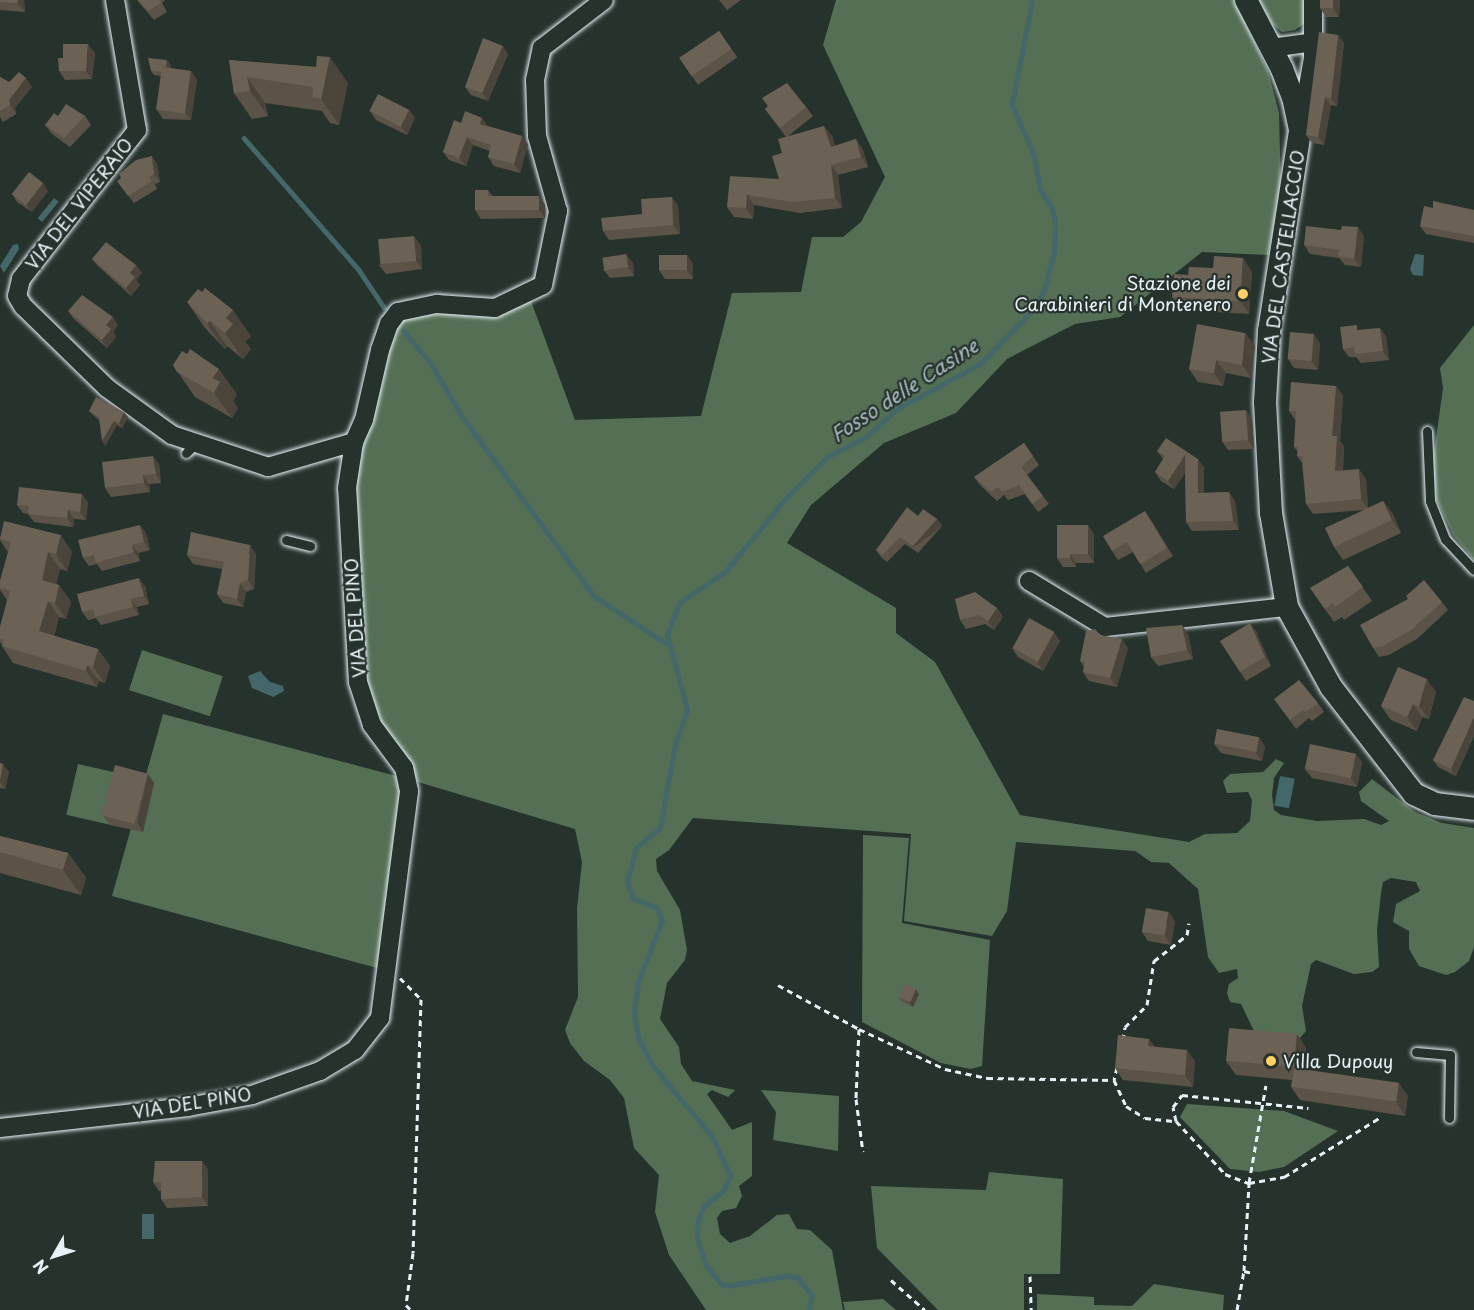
<!DOCTYPE html>
<style>
body{margin:0}
#map{position:relative;width:1474px;height:1310px;overflow:hidden;background:#26332d;font-family:"Playpen Sans",sans-serif}
div>[style]{position:absolute}
.green>*{inset:0;background:#556f55;transform-origin:0 0}
.water>*{inset:0;background:#44686a;transform-origin:0 0}
.stream>*{height:4.5px;margin:-2.25px;padding:0 2.25px;transform-origin:2.25px;border-radius:2.25px;background:#44686a}
.path>*{height:3px;margin-top:-1.5px;transform-origin:0;background:repeating-linear-gradient(90deg,#e8f1f8 0 6px,transparent 0 10.5px)}
.roads{filter:drop-shadow(0 0 2px #e8f1f8) drop-shadow(0 0 2px #e8f1f8)}
.service>*{height:9px;margin:-4.5px;padding:0 4.5px;transform-origin:4.5px;border-radius:4.5px;background:#26332d}
.minor>*{height:18px;margin:-9px;padding:0 9px;transform-origin:9px;border-radius:9px;background:#26332d}
.tertiary>*{height:22px;margin:-11px;padding:0 11px;transform-origin:11px;border-radius:11px;background:#26332d}
.wall>*{inset:0;background:#5c5348;transform-origin:0 0}
.shaded-wall>*{inset:0;background:#4b443b;transform-origin:0 0}
.building>*{inset:0;background:#6b6154;transform-origin:0 0}
.dots>*{width:16px;height:16px;translate:-50% -50%;box-sizing:border-box;border:3px solid #26332d;border-radius:50%}
span{translate:-50% -50%;white-space:nowrap;text-align:center;line-height:1.15;-webkit-text-stroke:4.5px #26332d;paint-order:stroke}
.street-label{font-size:18px;color:#e8f1f8}
.poi-label{font-size:18px;color:#e8f1f8}
.right{translate:-100% -50%;text-align:right}
.left{translate:0 -50%;text-align:left}
.water-label{font-size:20px;color:#a6babf;font-style:italic}
.north{position:absolute;left:24px;top:1226px;width:60px;height:60px;-webkit-text-stroke:4px #26332d;paint-order:stroke;rotate:231deg;font-size:16px;font-weight:700;line-height:24px;text-align:center;color:#e8f1f8}
.north::after{content:'';display:block;margin:auto;width:21px;height:27px;background:#e8f1f8;clip-path:polygon(50% 0,100% 100%,50% 72%,0 100%)}
</style>
<div id="map">
<div class="green">
<div style="clip-path:polygon(evenodd,836px 0,1234px 0,1268px 71px,1279px 113px,1281px 195px,1268px 255px,1202px 252px,1120px 317px,1075px 324px,1007px 359px,956px 413px,884px 443px,811px 505px,787px 543px,896px 608px,896px 633px,935px 662px,1020px 815px,1189px 842px,1205px 834px,1237px 833px,1250px 821px,1252px 800px,1248px 792px,1227px 793px,1223px 781px,1230px 774px,1263px 772px,1276px 759px,1284px 763px,1274px 778px,1272px 795px,1274px 810px,1281px 815px,1317px 821px,1364px 819px,1381px 825px,1389px 821px,1361px 801px,1359px 792px,1372px 779px,1415px 812px,1442px 823px,1474px 828px,1474px 947px,1469px 961px,1455px 972px,1446px 975px,1419px 966px,1409px 949px,1409px 931px,1393px 922px,1396px 904px,1420px 891px,1416px 882px,1391px 878px,1383px 882px,1381px 893px,1377px 930px,1379px 967px,1372px 972px,1354px 974px,1316px 960px,1311px 964px,1302px 1006px,1306px 1031px,1299px 1039px,1254px 1031px,1241px 1004px,1230px 1002px,1227px 993px,1229px 984px,1238px 978px,1237px 969px,1219px 973px,1208px 957px,1198px 889px,1169px 863px,1151px 862px,1135px 851px,1016px 842px,1007px 911px,992px 936px,904px 921px,911px 834px,693px 818px,669px 850px,656px 859px,657px 871px,680px 910px,687px 950px,685px 960px,667px 983px,660px 1019px,679px 1047px,681px 1064px,692px 1081px,735px 1090px,728px 1097px,712px 1090px,707px 1094px,732px 1130px,752px 1122px,752px 1176px,739px 1186px,742px 1196px,736px 1208px,722px 1211px,717px 1218px,720px 1234px,730px 1243px,750px 1236px,777px 1215px,789px 1214px,797px 1229px,810px 1230px,832px 1250px,843px 1310px,706px 1310px,669px 1255px,655px 1212px,659px 1175px,634px 1148px,624px 1098px,610px 1080px,584px 1061px,570px 1043px,565px 1030px,578px 997px,577px 908px,582px 862px,575px 829px,418px 782px,410px 765px,384px 734px,366px 684px,352px 487px,390px 331px,400px 319px,412px 315px,531px 301px,575px 420px,701px 416px,732px 293px,801px 292px,812px 237px,843px 237px,861px 222px,885px 177px,823px 45px,836px 0,672px 762px,665px 816px,660px 825px,672px 762px)"></div>
<div style="clip-path:polygon(1259px 0,1307px 0,1306px 22px,1295px 30px,1282px 32px,1271px 23px)"></div>
<div style="clip-path:polygon(1474px 325px,1474px 560px,1453px 535px,1436px 498px,1433px 460px,1443px 388px,1440px 368px)"></div>
<div style="left:142px;top:650px;width:85px;height:42px;rotate:18deg"></div>
<div style="clip-path:polygon(163px 714px,400px 777px,404px 786px,382px 960px,377px 968px,112px 896px)"></div>
<div style="left:78px;top:764px;width:45px;height:52px;rotate:13deg"></div>
<div style="clip-path:polygon(863px 835px,909px 838px,902px 923px,990px 940px,982px 1066px,970px 1069px,941px 1063px,862px 1022px)"></div>
<div style="clip-path:polygon(761px 1090px,839px 1096px,838px 1151px,773px 1140px,776px 1112px)"></div>
<div style="clip-path:polygon(1187px 1104px,1284px 1111px,1338px 1131px,1284px 1167px,1259px 1172px,1230px 1169px,1180px 1117px)"></div>
<div style="clip-path:polygon(989px 1172px,1063px 1179px,1060px 1274px,1024px 1274px,1024px 1310px,938px 1310px,877px 1248px,871px 1186px,986px 1190px)"></div>
<div style="clip-path:polygon(1154px 1284px,1224px 1295px,1223px 1310px,1037px 1310px,1037px 1294px,1094px 1297px,1094px 1305px,1132px 1306px)"></div>
<div style="clip-path:polygon(883px 1299px,896px 1310px,845px 1310px,843px 1302px)"></div>
</div>
<div class="water">
<div style="left:54px;top:198px;width:6px;height:26px;rotate:39deg"></div>
<div style="clip-path:polygon(18px 244px,19px 249px,4px 273px,0 266px,13px 245px)"></div>
<div style="clip-path:polygon(1415px 254px,1424px 255px,1423px 276px,1413px 275px,1410px 269px)"></div>
<div style="clip-path:polygon(260px 671px,270px 682px,283px 686px,284px 691px,273px 697px,252px 688px,248px 676px)"></div>
<div style="left:1280px;top:776px;width:15px;height:30px;rotate:11deg"></div>
<div style="left:154px;top:1214px;width:25px;height:12px;rotate:90deg"></div>
</div>
<div class="stream">
<div style="left:244px;top:138px;width:175px;rotate:48.9deg"></div>
<div style="left:359px;top:270px;width:45px;rotate:56deg"></div>
<div style="left:403px;top:330px;width:42px;rotate:49.8deg"></div>
<div style="left:430px;top:362px;width:63px;rotate:59.3deg"></div>
<div style="left:462px;top:416px;width:223px;rotate:53.7deg"></div>
<div style="left:594px;top:596px;width:87px;rotate:33.3deg"></div>
<div style="left:809px;top:1310px;width:14px;rotate:-78deg"></div>
<div style="left:812px;top:1296px;width:23px;rotate:-128deg"></div>
<div style="left:798px;top:1278px;width:10px;rotate:-169deg"></div>
<div style="left:788px;top:1276px;width:60px;rotate:170.4deg"></div>
<div style="left:729px;top:1286px;width:7px;rotate:-172deg"></div>
<div style="left:722px;top:1285px;width:25px;rotate:-130deg"></div>
<div style="left:706px;top:1266px;width:28px;rotate:-108deg"></div>
<div style="left:697px;top:1239px;width:18px;rotate:-87deg"></div>
<div style="left:698px;top:1221px;width:15px;rotate:-70deg"></div>
<div style="left:703px;top:1207px;width:26px;rotate:-39deg"></div>
<div style="left:723px;top:1191px;width:17px;rotate:-65deg"></div>
<div style="left:730px;top:1176px;width:42px;rotate:-114.1deg"></div>
<div style="left:713px;top:1138px;width:95px;rotate:-129.9deg"></div>
<div style="left:652px;top:1065px;width:31px;rotate:-117deg"></div>
<div style="left:638px;top:1037px;width:25px;rotate:-99deg"></div>
<div style="left:634px;top:1012px;width:30px;rotate:-82deg"></div>
<div style="left:638px;top:982px;width:66px;rotate:-68.5deg"></div>
<div style="left:662px;top:921px;width:14px;rotate:-111deg"></div>
<div style="left:657px;top:908px;width:26px;rotate:-159deg"></div>
<div style="left:633px;top:899px;width:18px;rotate:-109deg"></div>
<div style="left:627px;top:882px;width:35px;rotate:-75deg"></div>
<div style="left:636px;top:848px;width:31px;rotate:-40deg"></div>
<div style="left:660px;top:828px;width:84px;rotate:-79.8deg"></div>
<div style="left:675px;top:745px;width:37px;rotate:-71deg"></div>
<div style="left:687px;top:710px;width:78px;rotate:-104.9deg"></div>
<div style="left:667px;top:635px;width:34px;rotate:-69deg"></div>
<div style="left:679px;top:603px;width:57px;rotate:-34.2deg"></div>
<div style="left:726px;top:571px;width:93px;rotate:-50.7deg"></div>
<div style="left:785px;top:499px;width:59px;rotate:-45deg"></div>
<div style="left:827px;top:457px;width:44px;rotate:-27.1deg"></div>
<div style="left:866px;top:437px;width:42px;rotate:-42.1deg"></div>
<div style="left:897px;top:409px;width:94px;rotate:-28.5deg"></div>
<div style="left:980px;top:364px;width:74px;rotate:-45.5deg"></div>
<div style="left:1032px;top:311px;width:24px;rotate:-60deg"></div>
<div style="left:1044px;top:290px;width:39px;rotate:-75deg"></div>
<div style="left:1054px;top:252px;width:30px;rotate:-88deg"></div>
<div style="left:1055px;top:222px;width:14px;rotate:-102deg"></div>
<div style="left:1052px;top:208px;width:22px;rotate:-124deg"></div>
<div style="left:1040px;top:190px;width:35px;rotate:-100deg"></div>
<div style="left:1034px;top:156px;width:56px;rotate:-113.3deg"></div>
<div style="left:1012px;top:105px;width:107px;rotate:-79.2deg"></div>
</div>
<div class="path">
<div style="left:400px;top:978px;width:30px;rotate:45deg"></div>
<div style="left:421px;top:999px;width:254px;rotate:91.8deg"></div>
<div style="left:413px;top:1253px;width:52px;rotate:97.7deg"></div>
<div style="left:406px;top:1305px;width:7px;rotate:45deg"></div>
<div style="left:778px;top:985px;width:92px;rotate:28.5deg"></div>
<div style="left:859px;top:1029px;width:70px;rotate:92.5deg"></div>
<div style="left:856px;top:1099px;width:53px;rotate:82.5deg"></div>
<div style="left:859px;top:1029px;width:95px;rotate:24.9deg"></div>
<div style="left:945px;top:1069px;width:43px;rotate:12.1deg"></div>
<div style="left:987px;top:1078px;width:127px;rotate:0.9deg"></div>
<div style="left:1123px;top:1040px;width:13px;rotate:-81deg"></div>
<div style="left:1125px;top:1027px;width:31px;rotate:-45deg"></div>
<div style="left:1147px;top:1005px;width:45px;rotate:-81deg"></div>
<div style="left:1154px;top:961px;width:42px;rotate:-38.2deg"></div>
<div style="left:1187px;top:935px;width:12px;rotate:-81deg"></div>
<div style="left:1117px;top:1067px;width:13px;rotate:103deg"></div>
<div style="left:1114px;top:1080px;width:29px;rotate:65deg"></div>
<div style="left:1126px;top:1106px;width:22px;rotate:32deg"></div>
<div style="left:1145px;top:1118px;width:31px;rotate:6deg"></div>
<div style="left:1176px;top:1121px;width:72px;rotate:47.2deg"></div>
<div style="left:1225px;top:1174px;width:26px;rotate:21deg"></div>
<div style="left:1249px;top:1183px;width:36px;rotate:-10deg"></div>
<div style="left:1284px;top:1177px;width:112px;rotate:-31.8deg"></div>
<div style="left:1176px;top:1121px;width:14px;rotate:-102deg"></div>
<div style="left:1173px;top:1107px;width:15px;rotate:-53deg"></div>
<div style="left:1182px;top:1095px;width:127px;rotate:5.9deg"></div>
<div style="left:1244px;top:1271px;width:9px;rotate:13deg"></div>
<div style="left:1030px;top:1276px;width:34px;rotate:88deg"></div>
<div style="left:891px;top:1280px;width:45px;rotate:41.4deg"></div>
<div style="left:1237px;top:1310px;width:40px;rotate:-80deg"></div>
<div style="left:1244px;top:1271px;width:88px;rotate:-86.7deg"></div>
<div style="left:1249px;top:1183px;width:99px;rotate:-80.2deg"></div>
</div>
<div class="roads">
<div class="service">
<div style="left:1427px;top:431px;width:70px;rotate:87.5deg"></div>
<div style="left:1430px;top:501px;width:41px;rotate:68.5deg"></div>
<div style="left:1445px;top:539px;width:42px;rotate:46.9deg"></div>
<div style="left:186px;top:453px;width:16px;rotate:-45deg"></div>
<div style="left:286px;top:540px;width:25px;rotate:14deg"></div>
<div style="left:1416px;top:1052px;width:34px;rotate:5deg"></div>
<div style="left:1450px;top:1055px;width:63px;rotate:90.9deg"></div>
</div>
<div class="minor">
<div style="left:115px;top:0;width:132px;rotate:80.4deg"></div>
<div style="left:137px;top:130px;width:189px;rotate:127.9deg"></div>
<div style="left:21px;top:279px;width:17px;rotate:103deg"></div>
<div style="left:17px;top:296px;width:12px;rotate:59deg"></div>
<div style="left:23px;top:306px;width:117px;rotate:44.3deg"></div>
<div style="left:107px;top:388px;width:80px;rotate:35.9deg"></div>
<div style="left:172px;top:435px;width:101px;rotate:18.4deg"></div>
<div style="left:268px;top:467px;width:90px;rotate:-16.2deg"></div>
<div style="left:1271px;top:48px;width:43px;rotate:-7.9deg"></div>
<div style="left:1301px;top:126px;width:69px;rotate:-80deg"></div>
<div style="left:1313px;top:58px;width:58px;rotate:-90deg"></div>
<div style="left:1029px;top:581px;width:89px;rotate:31.2deg"></div>
<div style="left:1105px;top:627px;width:183px;rotate:-6.3deg"></div>
<div style="left:0;top:1128px;width:189px;rotate:-6.4deg"></div>
<div style="left:188px;top:1107px;width:65px;rotate:-10.6deg"></div>
<div style="left:252px;top:1095px;width:72px;rotate:-19.4deg"></div>
<div style="left:320px;top:1071px;width:41px;rotate:-31deg"></div>
<div style="left:355px;top:1050px;width:41px;rotate:-52deg"></div>
<div style="left:380px;top:1018px;width:229px;rotate:-82.7deg"></div>
<div style="left:409px;top:791px;width:24px;rotate:-102deg"></div>
<div style="left:404px;top:768px;width:54px;rotate:-126.7deg"></div>
<div style="left:372px;top:725px;width:45px;rotate:-108deg"></div>
<div style="left:358px;top:682px;width:194px;rotate:-93.2deg"></div>
<div style="left:347px;top:488px;width:47px;rotate:-81.3deg"></div>
<div style="left:354px;top:442px;width:24px;rotate:-66deg"></div>
<div style="left:364px;top:420px;width:72px;rotate:-77.1deg"></div>
<div style="left:380px;top:350px;width:28px;rotate:-71deg"></div>
<div style="left:389px;top:324px;width:15px;rotate:-53deg"></div>
<div style="left:398px;top:312px;width:40px;rotate:-12deg"></div>
<div style="left:437px;top:304px;width:58px;rotate:3.9deg"></div>
<div style="left:495px;top:308px;width:53px;rotate:-25.6deg"></div>
<div style="left:543px;top:285px;width:76px;rotate:-78.5deg"></div>
<div style="left:558px;top:211px;width:78px;rotate:-105.6deg"></div>
<div style="left:537px;top:136px;width:56px;rotate:-92deg"></div>
<div style="left:535px;top:80px;width:33px;rotate:-78deg"></div>
<div style="left:542px;top:48px;width:78px;rotate:-37.7deg"></div>
</div>
<div class="tertiary">
<div style="left:1246px;top:0;width:78px;rotate:62.4deg"></div>
<div style="left:1282px;top:69px;width:30px;rotate:69deg"></div>
<div style="left:1293px;top:97px;width:35px;rotate:78deg"></div>
<div style="left:1300px;top:131px;width:202px;rotate:98.8deg"></div>
<div style="left:1269px;top:331px;width:71px;rotate:93.2deg"></div>
<div style="left:1265px;top:402px;width:111px;rotate:86.9deg"></div>
<div style="left:1271px;top:513px;width:95px;rotate:80.3deg"></div>
<div style="left:1287px;top:607px;width:91px;rotate:61.2deg"></div>
<div style="left:1331px;top:687px;width:135px;rotate:52.2deg"></div>
<div style="left:1414px;top:794px;width:23px;rotate:25deg"></div>
<div style="left:1435px;top:804px;width:39px;rotate:7deg"></div>
</div>
</div>
<div class="wall">
<div style="clip-path:polygon(0 0,24px 0,25px 12px,0 10px)"></div>
<div style="clip-path:polygon(137px 0,165px 0,162px 3px,167px 12px,154px 20px)"></div>
<div style="clip-path:polygon(719px 0,741px 0,727px 10px)"></div>
<div style="clip-path:polygon(1340px 0,1339px 17px,1326px 17px,1320px 8px)"></div>
<div style="left:719px;top:31px;width:32px;height:48px;rotate:55deg"></div>
<div style="clip-path:polygon(1338px 35px,1344px 43px,1337px 106px,1331px 105px,1324px 145px,1312px 143px,1306px 135px)"></div>
<div style="clip-path:polygon(95px 53px,92px 79px,65px 80px,59px 71px)"></div>
<div style="clip-path:polygon(508px 54px,488px 101px,471px 95px,465px 87px)"></div>
<div style="clip-path:polygon(229px 60px,316px 67px,348px 83px,339px 125px,330px 123px,322px 111px,265px 103px,268px 116px,252px 119px,234px 93px)"></div>
<div style="clip-path:polygon(171px 65px,170px 68px,191px 71px,197px 80px,191px 120px,163px 119px,157px 110px,161px 76px,154px 75px,151px 71px)"></div>
<div style="clip-path:polygon(0 77px,9px 82px,32px 87px,15px 108px,16px 114px,3px 122px,0 117px)"></div>
<div style="clip-path:polygon(762px 98px,806px 107px,813px 116px,787px 137px,832px 136px,835px 146px,856px 139px,863px 150px,868px 167px,838px 175px,842px 208px,800px 213px,754px 205px,753px 219px,734px 217px,727px 207px,779px 179px,782px 153px,786px 137px,765px 109px,768px 106px)"></div>
<div style="clip-path:polygon(409px 110px,415px 118px,407px 135px,376px 120px,370px 111px)"></div>
<div style="clip-path:polygon(58px 116px,85px 116px,91px 125px,70px 147px,52px 134px,45px 125px)"></div>
<div style="clip-path:polygon(461px 123px,488px 126px,522px 136px,528px 145px,520px 173px,494px 166px,488px 157px,490px 151px,473px 145px,466px 166px,449px 160px,443px 152px)"></div>
<div style="clip-path:polygon(157px 164px,160px 182px,155px 184px,157px 189px,134px 203px,117px 181px)"></div>
<div style="clip-path:polygon(488px 190px,492px 196px,545px 205px,545px 218px,481px 219px,475px 210px)"></div>
<div style="clip-path:polygon(48px 191px,32px 212px,17px 202px,12px 194px)"></div>
<div style="clip-path:polygon(672px 197px,678px 206px,680px 234px,609px 240px,603px 231px,642px 214px)"></div>
<div style="clip-path:polygon(1474px 210px,1474px 243px,1426px 234px,1420px 226px)"></div>
<div style="clip-path:polygon(1364px 236px,1361px 267px,1345px 265px,1339px 258px,1310px 254px,1304px 245px)"></div>
<div style="clip-path:polygon(421px 245px,422px 269px,386px 274px,379px 265px)"></div>
<div style="clip-path:polygon(626px 254px,633px 263px,634px 276px,610px 278px,603px 269px)"></div>
<div style="clip-path:polygon(687px 255px,693px 264px,693px 279px,665px 279px,659px 270px)"></div>
<div style="clip-path:polygon(92px 259px,136px 265px,142px 273px,136px 280px,140px 285px,131px 296px,98px 266px)"></div>
<div style="clip-path:polygon(1252px 272px,1249px 314px,1181px 310px,1172px 297px,1188px 275px)"></div>
<div style="clip-path:polygon(187px 302px,251px 336px,245px 342px,251px 349px,243px 359px,227px 346px,225px 349px,205px 328px)"></div>
<div style="clip-path:polygon(68px 311px,118px 325px,113px 332px,116px 337px,107px 348px,74px 319px)"></div>
<div style="clip-path:polygon(1360px 330px,1386px 336px,1389px 360px,1361px 363px,1356px 357px,1349px 357px,1343px 349px)"></div>
<div style="clip-path:polygon(1245px 333px,1255px 346px,1251px 378px,1226px 373px,1223px 386px,1198px 382px,1189px 369px)"></div>
<div style="clip-path:polygon(1320px 343px,1318px 370px,1294px 368px,1288px 359px)"></div>
<div style="clip-path:polygon(173px 365px,237px 394px,233px 401px,238px 408px,232px 418px,195px 397px)"></div>
<div style="clip-path:polygon(1336px 386px,1343px 396px,1340px 441px,1344px 446px,1343px 471px,1366px 479px,1368px 508px,1383px 501px,1393px 514px,1401px 533px,1343px 560px,1334px 547px,1364px 510px,1313px 514px,1306px 504px,1302px 463px,1297px 456px,1298px 452px,1294px 447px,1296px 421px,1289px 411px)"></div>
<div style="clip-path:polygon(89px 411px,128px 417px,122px 428px,117px 425px,105px 446px,99px 420px,93px 415px)"></div>
<div style="clip-path:polygon(1252px 419px,1254px 449px,1228px 450px,1222px 441px)"></div>
<div style="clip-path:polygon(1024px 443px,1039px 465px,1027px 475px,1049px 504px,1038px 512px,1025px 494px,1008px 500px,1004px 495px,997px 501px,980px 485px,974px 477px)"></div>
<div style="clip-path:polygon(1157px 451px,1204px 467px,1204px 493px,1229px 492px,1235px 501px,1239px 530px,1192px 531px,1186px 522px,1185px 473px,1174px 489px,1161px 481px,1155px 472px,1163px 459px)"></div>
<div style="clip-path:polygon(159px 464px,161px 483px,149px 484px,150px 492px,111px 497px,105px 488px)"></div>
<div style="clip-path:polygon(88px 502px,86px 520px,74px 519px,73px 527px,34px 522px,28px 514px,23px 513px,17px 505px)"></div>
<div style="clip-path:polygon(918px 516px,937px 519px,942px 526px,918px 553px,905px 544px,887px 562px,881px 557px,876px 550px)"></div>
<div style="clip-path:polygon(1151px 520px,1173px 556px,1146px 573px,1133px 552px,1118px 560px,1112px 551px)"></div>
<div style="clip-path:polygon(146px 533px,150px 550px,138px 553px,140px 561px,102px 571px,97px 564px,89px 566px,83px 558px)"></div>
<div style="clip-path:polygon(1094px 534px,1094px 563px,1076px 563px,1076px 567px,1063px 567px,1057px 558px)"></div>
<div style="clip-path:polygon(0 536px,72px 552px,67px 571px,60px 569px,56px 584px,59px 585px,71px 602px,66px 619px,59px 617px,54px 636px,98px 649px,110px 666px,105px 683px,99px 681px,97px 687px,13px 663px,2px 646px,2px 645px,0 642px,0 627px,7px 600px,0 590px,0 581px,8px 552px,0 540px)"></div>
<div style="clip-path:polygon(256px 554px,254px 589px,246px 592px,243px 607px,223px 603px,217px 594px,222px 569px,193px 564px,187px 555px)"></div>
<div style="clip-path:polygon(1348px 566px,1372px 601px,1344px 620px,1342px 617px,1334px 622px,1310px 588px)"></div>
<div style="clip-path:polygon(145px 586px,149px 604px,137px 607px,139px 615px,101px 625px,96px 618px,88px 620px,82px 612px)"></div>
<div style="clip-path:polygon(1442px 602px,1448px 610px,1417px 639px,1389px 655px,1379px 657px,1373px 648px)"></div>
<div style="clip-path:polygon(997px 608px,1003px 617px,994px 630px,985px 624px,966px 629px,960px 620px)"></div>
<div style="clip-path:polygon(1256px 631px,1271px 666px,1246px 681px,1220px 641px)"></div>
<div style="clip-path:polygon(1188px 634px,1193px 659px,1158px 666px,1151px 657px)"></div>
<div style="clip-path:polygon(1100px 635px,1128px 648px,1117px 687px,1089px 681px,1083px 672px,1084px 667px,1080px 661px)"></div>
<div style="clip-path:polygon(1060px 641px,1043px 671px,1018px 657px,1012px 648px)"></div>
<div style="clip-path:polygon(1436px 692px,1429px 719px,1422px 717px,1417px 731px,1391px 720px,1381px 706px)"></div>
<div style="clip-path:polygon(1274px 699px,1318px 703px,1324px 712px,1312px 721px,1309px 718px,1296px 729px)"></div>
<div style="clip-path:polygon(1474px 701px,1474px 736px,1456px 776px,1438px 767px,1433px 760px)"></div>
<div style="clip-path:polygon(1214px 744px,1265px 746px,1262px 761px,1221px 753px)"></div>
<div style="clip-path:polygon(1362px 762px,1357px 787px,1312px 778px,1305px 769px)"></div>
<div style="clip-path:polygon(0 763px,9px 772px,5px 789px,0 788px)"></div>
<div style="clip-path:polygon(148px 774px,154px 783px,143px 832px,110px 825px,103px 816px)"></div>
<div style="clip-path:polygon(0 836px,68px 853px,86px 878px,81px 895px,0 873px)"></div>
<div style="clip-path:polygon(1175px 921px,1171px 945px,1148px 941px,1142px 932px)"></div>
<div style="clip-path:polygon(919px 994px,913px 1007px,901px 1001px,898px 997px)"></div>
<div style="clip-path:polygon(1297px 1034px,1306px 1048px,1304px 1069px,1408px 1096px,1405px 1116px,1300px 1100px,1291px 1087px,1292px 1080px,1236px 1075px,1226px 1061px)"></div>
<div style="clip-path:polygon(1149px 1039px,1154px 1047px,1195px 1061px,1193px 1087px,1123px 1080px,1115px 1068px)"></div>
<div style="clip-path:polygon(202px 1161px,208px 1170px,208px 1206px,167px 1208px,161px 1199px,161px 1191px,159px 1191px,153px 1182px)"></div>
</div>
<div class="shaded-wall">
<div style="clip-path:polygon(18px 0,24px 0,25px 12px,18px 3px)"></div>
<div style="clip-path:polygon(1333px 0,1340px 0,1339px 17px,1333px 9px)"></div>
<div style="clip-path:polygon(1338px 35px,1344px 43px,1337px 106px,1331px 98px)"></div>
<div style="clip-path:polygon(88px 44px,95px 53px,92px 79px,86px 71px)"></div>
<div style="clip-path:polygon(503px 46px,508px 54px,488px 101px,482px 93px)"></div>
<div style="clip-path:polygon(330px 57px,348px 83px,339px 125px,321px 99px)"></div>
<div style="clip-path:polygon(167px 60px,171px 65px,168px 77px,165px 73px)"></div>
<div style="clip-path:polygon(191px 71px,197px 80px,191px 120px,185px 112px)"></div>
<div style="clip-path:polygon(247px 77px,265px 103px,268px 116px,250px 91px)"></div>
<div style="clip-path:polygon(26px 78px,32px 87px,15px 108px,16px 114px,10px 105px,9px 100px)"></div>
<div style="clip-path:polygon(1325px 97px,1331px 105px,1324px 145px,1318px 137px)"></div>
<div style="clip-path:polygon(409px 110px,415px 118px,407px 135px,401px 126px)"></div>
<div style="clip-path:polygon(482px 118px,488px 126px,480px 124px)"></div>
<div style="clip-path:polygon(824px 126px,832px 136px,838px 157px,831px 147px)"></div>
<div style="clip-path:polygon(522px 136px,528px 145px,520px 173px,514px 164px)"></div>
<div style="clip-path:polygon(467px 137px,473px 145px,466px 166px,459px 158px)"></div>
<div style="clip-path:polygon(856px 139px,863px 150px,868px 167px,861px 157px)"></div>
<div style="clip-path:polygon(152px 156px,157px 164px,160px 182px,154px 174px)"></div>
<div style="clip-path:polygon(831px 165px,838px 175px,842px 208px,835px 198px)"></div>
<div style="clip-path:polygon(43px 183px,48px 191px,32px 212px,26px 205px)"></div>
<div style="clip-path:polygon(747px 195px,754px 205px,753px 219px,746px 208px)"></div>
<div style="clip-path:polygon(539px 196px,545px 205px,545px 218px,539px 210px)"></div>
<div style="clip-path:polygon(672px 197px,678px 206px,680px 234px,673px 225px)"></div>
<div style="clip-path:polygon(1358px 227px,1364px 236px,1361px 267px,1354px 259px)"></div>
<div style="clip-path:polygon(414px 236px,421px 245px,422px 269px,416px 261px)"></div>
<div style="clip-path:polygon(626px 254px,633px 263px,634px 276px,628px 267px)"></div>
<div style="clip-path:polygon(687px 255px,693px 264px,693px 279px,687px 270px)"></div>
<div style="clip-path:polygon(1243px 258px,1252px 272px,1249px 314px,1240px 301px)"></div>
<div style="clip-path:polygon(136px 265px,142px 273px,136px 280px,140px 285px,131px 296px,126px 288px,130px 273px)"></div>
<div style="clip-path:polygon(233px 310px,251px 336px,245px 342px,251px 349px,243px 359px,225px 333px,226px 318px)"></div>
<div style="clip-path:polygon(113px 317px,118px 325px,113px 332px,116px 337px,107px 348px,102px 340px,106px 325px)"></div>
<div style="left:210px;top:321px;width:30px;height:4px;rotate:56deg"></div>
<div style="clip-path:polygon(1380px 328px,1386px 336px,1389px 360px,1383px 351px)"></div>
<div style="clip-path:polygon(1245px 333px,1255px 346px,1251px 378px,1242px 365px)"></div>
<div style="clip-path:polygon(1314px 334px,1320px 343px,1318px 370px,1311px 361px)"></div>
<div style="clip-path:polygon(1216px 360px,1226px 373px,1223px 386px,1214px 373px)"></div>
<div style="clip-path:polygon(219px 369px,237px 394px,233px 401px,238px 408px,232px 418px,214px 393px,213px 378px)"></div>
<div style="clip-path:polygon(1336px 386px,1343px 396px,1340px 441px,1344px 446px,1342px 482px,1335px 471px,1332px 436px)"></div>
<div style="clip-path:polygon(1246px 410px,1252px 419px,1254px 449px,1248px 440px)"></div>
<div style="clip-path:polygon(124px 412px,128px 417px,122px 428px,119px 423px)"></div>
<div style="clip-path:polygon(114px 421px,117px 425px,105px 446px,102px 441px)"></div>
<div style="clip-path:polygon(1185px 455px,1191px 464px,1174px 489px,1168px 481px)"></div>
<div style="clip-path:polygon(153px 456px,159px 464px,161px 483px,156px 474px)"></div>
<div style="clip-path:polygon(1198px 459px,1204px 467px,1204px 502px,1198px 493px)"></div>
<div style="clip-path:polygon(1359px 469px,1366px 479px,1368px 509px,1361px 499px)"></div>
<div style="clip-path:polygon(143px 475px,149px 484px,150px 492px,144px 483px)"></div>
<div style="clip-path:polygon(1229px 492px,1235px 501px,1239px 530px,1233px 521px)"></div>
<div style="clip-path:polygon(82px 494px,88px 502px,86px 520px,80px 512px)"></div>
<div style="clip-path:polygon(1383px 501px,1393px 514px,1401px 533px,1392px 520px)"></div>
<div style="clip-path:polygon(68px 510px,74px 519px,73px 527px,67px 518px)"></div>
<div style="clip-path:polygon(1145px 511px,1151px 520px,1173px 556px,1167px 548px)"></div>
<div style="left:937px;top:519px;width:9px;height:36px;rotate:54deg"></div>
<div style="clip-path:polygon(140px 525px,146px 533px,150px 550px,144px 542px)"></div>
<div style="clip-path:polygon(1088px 525px,1094px 534px,1094px 563px,1088px 554px)"></div>
<div style="clip-path:polygon(61px 535px,72px 552px,67px 571px,56px 554px)"></div>
<div style="clip-path:polygon(132px 545px,138px 553px,140px 561px,134px 552px)"></div>
<div style="clip-path:polygon(250px 545px,256px 554px,254px 589px,248px 580px)"></div>
<div style="clip-path:polygon(48px 552px,60px 569px,53px 597px,42px 580px)"></div>
<div style="clip-path:polygon(1070px 554px,1076px 563px,1076px 567px,1070px 558px)"></div>
<div style="clip-path:polygon(139px 578px,145px 586px,149px 604px,144px 596px)"></div>
<div style="clip-path:polygon(240px 583px,246px 592px,243px 607px,237px 599px)"></div>
<div style="clip-path:polygon(59px 585px,71px 602px,66px 619px,55px 603px)"></div>
<div style="clip-path:polygon(131px 599px,137px 607px,139px 615px,133px 607px)"></div>
<div style="clip-path:polygon(48px 601px,59px 617px,51px 648px,39px 631px)"></div>
<div style="clip-path:polygon(997px 608px,1003px 617px,994px 630px,988px 621px)"></div>
<div style="clip-path:polygon(1250px 623px,1256px 631px,1271px 666px,1265px 657px)"></div>
<div style="clip-path:polygon(1182px 625px,1188px 634px,1193px 659px,1187px 650px)"></div>
<div style="clip-path:polygon(1054px 632px,1060px 641px,1043px 671px,1037px 662px)"></div>
<div style="clip-path:polygon(1122px 639px,1128px 648px,1117px 687px,1110px 678px)"></div>
<div style="clip-path:polygon(98px 649px,110px 666px,105px 683px,93px 667px)"></div>
<div style="clip-path:polygon(87px 665px,99px 681px,97px 687px,86px 671px)"></div>
<div style="clip-path:polygon(1427px 679px,1436px 692px,1429px 719px,1419px 706px)"></div>
<div style="clip-path:polygon(1413px 704px,1422px 717px,1417px 731px,1407px 717px)"></div>
<div style="clip-path:polygon(1474px 717px,1474px 736px,1456px 776px,1451px 769px)"></div>
<div style="clip-path:polygon(1259px 737px,1265px 746px,1262px 761px,1256px 753px)"></div>
<div style="clip-path:polygon(1356px 754px,1362px 762px,1357px 787px,1351px 778px)"></div>
<div style="clip-path:polygon(3px 764px,9px 772px,5px 789px,0 782px)"></div>
<div style="clip-path:polygon(148px 774px,154px 783px,143px 832px,137px 823px)"></div>
<div style="clip-path:polygon(68px 853px,86px 878px,81px 895px,63px 870px)"></div>
<div style="clip-path:polygon(1169px 912px,1175px 921px,1171px 945px,1165px 936px)"></div>
<div style="clip-path:polygon(916px 989px,919px 994px,913px 1007px,909px 1002px)"></div>
<div style="clip-path:polygon(1297px 1034px,1306px 1048px,1303px 1081px,1294px 1068px)"></div>
<div style="clip-path:polygon(1149px 1039px,1157px 1050px,1148px 1046px)"></div>
<div style="clip-path:polygon(1187px 1050px,1195px 1061px,1193px 1087px,1185px 1075px)"></div>
<div style="clip-path:polygon(1399px 1083px,1408px 1096px,1405px 1116px,1396px 1102px)"></div>
<div style="clip-path:polygon(202px 1161px,208px 1170px,208px 1206px,202px 1197px)"></div>
</div>
<div class="building">
<div style="clip-path:polygon(0 0,18px 0,18px 3px,0 2px)"></div>
<div style="clip-path:polygon(138px 0,159px 0,161px 3px,148px 11px)"></div>
<div style="left:1320px;top:0;width:13px;height:8px"></div>
<div style="left:719px;top:31px;width:22px;height:48px;rotate:56deg"></div>
<div style="clip-path:polygon(1319px 32px,1338px 35px,1331px 98px,1325px 97px,1318px 137px,1306px 135px)"></div>
<div style="clip-path:polygon(483px 38px,503px 46px,482px 93px,465px 87px)"></div>
<div style="clip-path:polygon(63px 44px,88px 44px,86px 71px,59px 71px,58px 58px,63px 58px)"></div>
<div style="clip-path:polygon(317px 56px,330px 57px,321px 99px,312px 97px,313px 87px,247px 77px,250px 91px,234px 93px,229px 60px,316px 67px)"></div>
<div style="clip-path:polygon(148px 58px,167px 60px,166px 67px,162px 67px,162px 72px,151px 71px)"></div>
<div style="left:162px;top:67px;width:29px;height:43px;rotate:8deg"></div>
<div style="clip-path:polygon(19px 72px,26px 78px,9px 100px,10px 105px,0 111px,0 77px,9px 82px)"></div>
<div style="clip-path:polygon(787px 83px,806px 107px,780px 128px,765px 109px,768px 106px,762px 98px)"></div>
<div style="left:378px;top:94px;width:35px;height:19px;rotate:27deg"></div>
<div style="clip-path:polygon(66px 104px,85px 116px,64px 138px,45px 125px,54px 113px,58px 116px)"></div>
<div style="clip-path:polygon(465px 111px,482px 118px,480px 124px,522px 136px,514px 164px,488px 157px,491px 145px,467px 137px,459px 158px,443px 152px,454px 120px,461px 123px)"></div>
<div style="clip-path:polygon(824px 126px,831px 147px,856px 139px,861px 157px,831px 165px,835px 198px,793px 202px,747px 195px,746px 208px,727px 207px,730px 176px,779px 179px,772px 156px,782px 153px,778px 139px)"></div>
<div style="clip-path:polygon(152px 156px,154px 174px,149px 177px,152px 181px,128px 196px,117px 181px,121px 178px,119px 174px,136px 160px)"></div>
<div style="left:29px;top:172px;width:18px;height:28px;rotate:38deg"></div>
<div style="clip-path:polygon(475px 190px,488px 190px,488px 196px,539px 196px,539px 210px,475px 210px)"></div>
<div style="clip-path:polygon(672px 197px,673px 225px,603px 231px,601px 218px,642px 214px,641px 199px)"></div>
<div style="clip-path:polygon(1433px 201px,1474px 210px,1474px 236px,1420px 226px,1424px 206px,1433px 208px)"></div>
<div style="clip-path:polygon(1306px 226px,1341px 230px,1342px 226px,1358px 227px,1354px 259px,1338px 256px,1339px 250px,1304px 245px)"></div>
<div style="left:414px;top:236px;width:25px;height:36px;rotate:85deg"></div>
<div style="clip-path:polygon(106px 242px,136px 265px,130px 273px,135px 277px,126px 288px,92px 259px)"></div>
<div style="left:626px;top:254px;width:13px;height:24px;rotate:81deg"></div>
<div style="left:659px;top:255px;width:28px;height:15px"></div>
<div style="clip-path:polygon(1214px 256px,1243px 258px,1240px 301px,1172px 297px,1174px 274px,1188px 275px,1189px 267px,1213px 268px)"></div>
<div style="clip-path:polygon(205px 288px,233px 310px,226px 318px,233px 324px,225px 333px,210px 321px,207px 323px,187px 302px,198px 289px,202px 292px)"></div>
<div style="clip-path:polygon(82px 295px,113px 317px,106px 325px,111px 329px,102px 340px,68px 311px)"></div>
<div style="clip-path:polygon(1197px 324px,1245px 333px,1242px 365px,1216px 360px,1214px 373px,1189px 369px)"></div>
<div style="clip-path:polygon(1357px 325px,1357px 330px,1380px 328px,1383px 351px,1355px 354px,1354px 347px,1343px 349px,1340px 327px)"></div>
<div style="left:1290px;top:332px;width:24px;height:27px;rotate:5deg"></div>
<div style="clip-path:polygon(190px 349px,219px 369px,213px 378px,220px 382px,214px 393px,177px 372px,173px 365px,182px 351px,187px 354px)"></div>
<div style="clip-path:polygon(1291px 382px,1336px 386px,1332px 436px,1337px 436px,1335px 471px,1359px 469px,1361px 499px,1306px 504px,1302px 456px,1297px 456px,1298px 447px,1294px 447px,1296px 411px,1289px 411px)"></div>
<div style="clip-path:polygon(96px 397px,124px 412px,119px 423px,114px 421px,102px 441px,99px 417px,89px 411px)"></div>
<div style="left:1246px;top:410px;width:30px;height:26px;rotate:86deg"></div>
<div style="clip-path:polygon(1166px 438px,1198px 459px,1198px 493px,1229px 492px,1233px 521px,1186px 522px,1185px 455px,1168px 481px,1155px 472px,1165px 456px,1157px 451px)"></div>
<div style="clip-path:polygon(1024px 443px,1033px 456px,1021px 467px,1043px 496px,1032px 504px,1019px 485px,1002px 492px,998px 487px,991px 492px,974px 477px)"></div>
<div style="clip-path:polygon(153px 456px,156px 474px,143px 475px,144px 483px,105px 488px,102px 462px)"></div>
<div style="clip-path:polygon(19px 487px,82px 494px,80px 512px,68px 510px,67px 518px,28px 514px,29px 506px,17px 505px)"></div>
<div style="left:1383px;top:501px;width:21px;height:64px;rotate:65deg"></div>
<div style="clip-path:polygon(907px 507px,918px 516px,923px 509px,937px 519px,913px 546px,900px 537px,882px 555px,876px 550px)"></div>
<div style="clip-path:polygon(1145px 511px,1167px 548px,1140px 564px,1127px 542px,1112px 551px,1103px 536px)"></div>
<div style="clip-path:polygon(4px 521px,61px 535px,56px 554px,48px 552px,42px 580px,59px 585px,55px 603px,48px 601px,39px 631px,98px 649px,93px 667px,87px 665px,86px 671px,2px 646px,4px 640px,0 639px,0 627px,10px 591px,0 588px,0 581px,11px 542px,0 539px)"></div>
<div style="clip-path:polygon(140px 525px,144px 542px,132px 545px,134px 552px,96px 563px,94px 555px,83px 558px,78px 540px)"></div>
<div style="clip-path:polygon(1057px 525px,1088px 525px,1088px 554px,1070px 554px,1070px 558px,1057px 558px)"></div>
<div style="clip-path:polygon(191px 532px,250px 545px,248px 580px,240px 583px,237px 599px,217px 594px,224px 562px,187px 555px)"></div>
<div style="clip-path:polygon(1348px 566px,1363px 587px,1335px 607px,1333px 603px,1325px 609px,1310px 588px)"></div>
<div style="clip-path:polygon(139px 578px,144px 596px,131px 599px,133px 607px,95px 617px,93px 609px,82px 612px,77px 594px)"></div>
<div style="clip-path:polygon(1424px 580px,1442px 602px,1411px 630px,1383px 646px,1373px 648px,1360px 625px,1408px 599px,1406px 596px)"></div>
<div style="clip-path:polygon(975px 592px,997px 608px,988px 621px,979px 615px,960px 620px,955px 599px)"></div>
<div style="left:1029px;top:618px;width:29px;height:34px;rotate:29deg"></div>
<div style="clip-path:polygon(1250px 623px,1265px 657px,1240px 672px,1220px 641px)"></div>
<div style="clip-path:polygon(1182px 625px,1187px 650px,1151px 657px,1146px 628px)"></div>
<div style="clip-path:polygon(1095px 629px,1100px 635px,1122px 639px,1110px 678px,1083px 672px,1085px 662px,1080px 661px,1086px 631px)"></div>
<div style="clip-path:polygon(1398px 667px,1427px 679px,1419px 706px,1413px 704px,1407px 717px,1381px 706px)"></div>
<div style="clip-path:polygon(1299px 680px,1318px 703px,1306px 712px,1303px 710px,1290px 720px,1274px 699px)"></div>
<div style="clip-path:polygon(1464px 697px,1474px 701px,1474px 717px,1451px 769px,1433px 760px)"></div>
<div style="left:1217px;top:729px;width:43px;height:15px;rotate:11deg"></div>
<div style="left:1310px;top:744px;width:47px;height:25px;rotate:12deg"></div>
<div style="clip-path:polygon(0 763px,3px 764px,0 780px)"></div>
<div style="left:115px;top:765px;width:34px;height:52px;rotate:15deg"></div>
<div style="clip-path:polygon(0 836px,68px 853px,63px 870px,0 852px)"></div>
<div style="left:1146px;top:908px;width:23px;height:24px;rotate:10deg"></div>
<div style="left:904px;top:984px;width:13px;height:14px;rotate:23deg"></div>
<div style="left:1229px;top:1028px;width:68px;height:33px;rotate:5deg"></div>
<div style="clip-path:polygon(1118px 1035px,1149px 1039px,1148px 1046px,1187px 1050px,1185px 1075px,1115px 1068px)"></div>
<div style="left:1294px;top:1068px;width:106px;height:19px;rotate:8deg"></div>
<div style="clip-path:polygon(155px 1161px,202px 1161px,202px 1197px,161px 1199px,161px 1182px,153px 1182px)"></div>
</div>
<div class="dots">
<div style="left:1243px;top:294px;background:#ffd166"></div>
<div style="left:1271px;top:1061px;background:#ffd166"></div>
</div>
<div class="street-label">
<span style="left:79px;top:204px;rotate:-52deg">VIA DEL VIPERAIO</span>
<span style="left:1283px;top:257px;rotate:-82deg">VIA DEL CASTELLACCIO</span>
<span style="left:355px;top:618px;rotate:-94deg">VIA DEL PINO</span>
<span style="left:192px;top:1103px;rotate:-9deg">VIA DEL PINO</span>
</div>
<div class="poi-label">
<span class="right" style="left:1231px;top:294px">Stazione dei<br>Carabinieri di Montenero</span>
<span class="left" style="left:1283px;top:1061px">Villa Dupouy</span>
</div>
<div class="water-label">
<span style="left:904px;top:390px;rotate:-33deg">Fosso delle Casine</span>
</div>
<div class="north">N</div>
</div>
